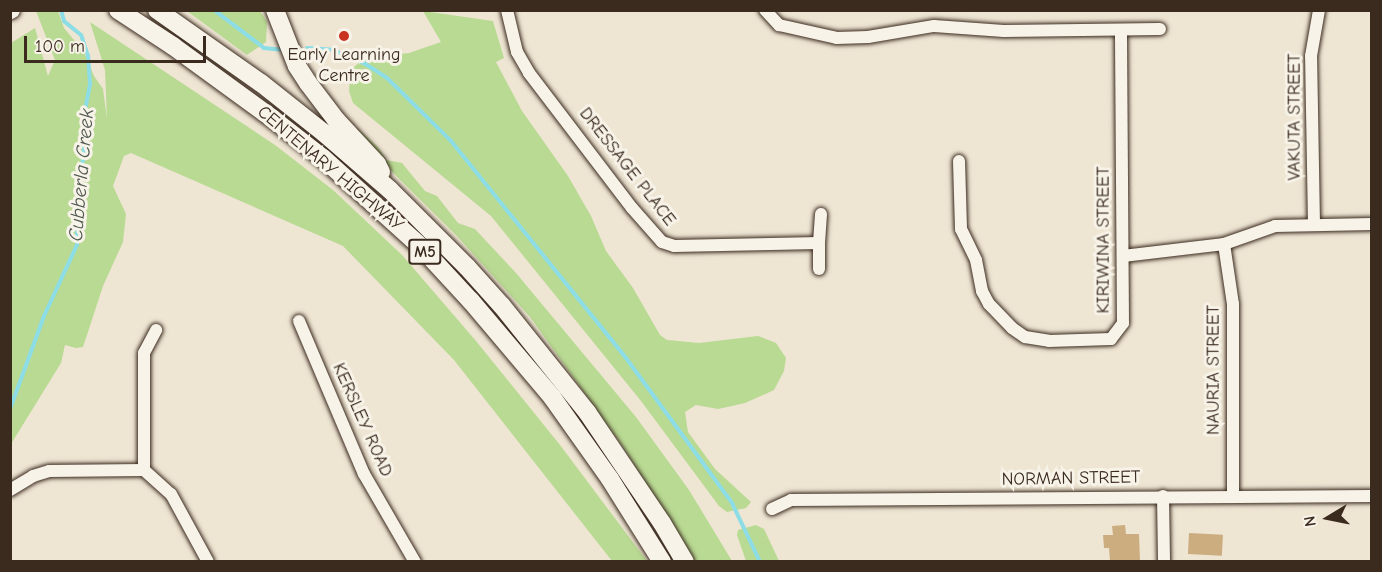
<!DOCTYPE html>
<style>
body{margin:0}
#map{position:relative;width:1382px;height:572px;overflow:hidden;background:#eee5d3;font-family:"Comic Neue",sans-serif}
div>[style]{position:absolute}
.green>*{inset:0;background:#b9da93}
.stream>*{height:4px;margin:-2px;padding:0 2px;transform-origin:2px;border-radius:2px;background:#8cdde5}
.building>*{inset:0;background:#ccad80;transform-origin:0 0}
.roads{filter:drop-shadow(0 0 2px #3b2a1e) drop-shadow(0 0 2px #3b2a1e)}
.minor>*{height:12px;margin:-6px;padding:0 6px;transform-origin:6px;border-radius:6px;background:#f7f3e8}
.major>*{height:15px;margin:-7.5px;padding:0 7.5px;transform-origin:7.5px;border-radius:7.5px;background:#f7f3e8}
.highway>*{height:18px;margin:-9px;padding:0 9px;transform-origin:9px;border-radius:9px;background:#f7f3e8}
.dots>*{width:16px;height:16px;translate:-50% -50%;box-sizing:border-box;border:3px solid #f7f3e8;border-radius:50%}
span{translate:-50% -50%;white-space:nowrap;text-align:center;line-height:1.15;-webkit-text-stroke:6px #f7f3e8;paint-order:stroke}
.shield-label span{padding:2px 4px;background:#f7f3e8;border:2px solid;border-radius:4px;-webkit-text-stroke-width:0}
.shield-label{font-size:16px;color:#3b2a1e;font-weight:700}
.poi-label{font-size:18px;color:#3b2a1e}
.street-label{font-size:18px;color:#3b2a1e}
.water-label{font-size:20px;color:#4f5750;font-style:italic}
.frame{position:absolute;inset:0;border:12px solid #3b2a1e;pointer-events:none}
.north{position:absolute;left:1298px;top:488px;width:60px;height:60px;-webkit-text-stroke:4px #f7f3e8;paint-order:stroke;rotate:260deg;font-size:16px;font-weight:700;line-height:24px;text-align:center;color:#3b2a1e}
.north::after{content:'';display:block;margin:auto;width:21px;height:27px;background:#3b2a1e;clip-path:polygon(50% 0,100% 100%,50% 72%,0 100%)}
.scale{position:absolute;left:24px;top:36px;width:182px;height:27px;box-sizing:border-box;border:3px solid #3b2a1e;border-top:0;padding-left:8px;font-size:18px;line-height:21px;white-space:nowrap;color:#3b2a1e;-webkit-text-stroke:4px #f7f3e8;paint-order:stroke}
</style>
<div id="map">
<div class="green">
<div style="clip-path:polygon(36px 11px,58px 11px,64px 28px,84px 52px,94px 76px,103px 89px,107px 119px,105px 70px,90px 22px,275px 145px,333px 190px,402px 255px,476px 341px,560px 445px,647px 561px,612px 561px,454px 360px,343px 246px,131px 153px,124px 156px,113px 186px,126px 214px,123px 242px,103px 286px,83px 347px,76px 348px,65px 345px,61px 363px,11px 444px,11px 43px,35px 28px,48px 76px,55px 60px)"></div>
<div style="clip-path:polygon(187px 11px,260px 11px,267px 22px,266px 42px,247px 55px)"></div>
<div style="clip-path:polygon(423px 11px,493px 21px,504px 58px,496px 62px,522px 111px,568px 176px,591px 216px,606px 251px,633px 288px,660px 335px,667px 340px,699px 343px,758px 336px,776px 343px,786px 358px,784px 371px,774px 390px,745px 403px,718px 409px,696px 405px,685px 412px,688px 432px,715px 469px,751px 502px,746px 508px,727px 512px,719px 506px,641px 401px,491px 216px,353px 103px,349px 91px,350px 78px,353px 68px,361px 61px,372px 57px,409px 53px,441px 42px)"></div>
<div style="clip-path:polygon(357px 128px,379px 148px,386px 160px,402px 163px,425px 191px,437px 196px,458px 223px,475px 229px,516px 273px,636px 417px,689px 490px,732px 561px,695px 561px,621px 444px,530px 317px,456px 235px,354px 134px)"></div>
<div style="clip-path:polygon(756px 525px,764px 529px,779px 561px,746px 561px,737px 535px,738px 530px)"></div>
</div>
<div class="stream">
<div style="left:214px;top:10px;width:63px;rotate:37.2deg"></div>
<div style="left:264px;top:48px;width:20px;rotate:6deg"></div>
<div style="left:307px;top:48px;width:26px;rotate:4deg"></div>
<div style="left:333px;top:50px;width:34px;rotate:23deg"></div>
<div style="left:364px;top:63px;width:27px;rotate:33deg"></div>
<div style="left:387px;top:78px;width:90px;rotate:44.5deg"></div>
<div style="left:451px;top:141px;width:279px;rotate:51.1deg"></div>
<div style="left:626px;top:358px;width:180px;rotate:53.8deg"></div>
<div style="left:732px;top:503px;width:65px;rotate:64.6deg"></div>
<div style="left:10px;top:409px;width:99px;rotate:-69.9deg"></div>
<div style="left:44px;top:316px;width:78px;rotate:-65.1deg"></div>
<div style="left:77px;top:245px;width:52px;rotate:-90deg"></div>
<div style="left:77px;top:193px;width:40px;rotate:-80deg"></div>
<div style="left:84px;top:154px;width:39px;rotate:-90deg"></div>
<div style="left:84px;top:115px;width:33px;rotate:-79deg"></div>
<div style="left:90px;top:83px;width:27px;rotate:-94deg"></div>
<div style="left:88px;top:56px;width:22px;rotate:-108deg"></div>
<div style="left:81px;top:35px;width:22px;rotate:-141deg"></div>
<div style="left:64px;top:21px;width:11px;rotate:-105deg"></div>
</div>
<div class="building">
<div style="clip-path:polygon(1125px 525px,1126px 534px,1139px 534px,1140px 561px,1110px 561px,1109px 548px,1104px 548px,1103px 535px,1113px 535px,1112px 526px)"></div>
<div style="left:1189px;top:533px;width:34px;height:21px;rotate:3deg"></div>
</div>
<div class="roads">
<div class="minor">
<div style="left:507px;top:10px;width:43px;rotate:76.6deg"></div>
<div style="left:517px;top:52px;width:24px;rotate:60deg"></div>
<div style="left:529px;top:73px;width:170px;rotate:52.7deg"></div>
<div style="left:632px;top:208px;width:45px;rotate:48.6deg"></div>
<div style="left:662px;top:242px;width:13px;rotate:18deg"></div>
<div style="left:674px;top:246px;width:145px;rotate:-1.2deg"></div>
<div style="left:819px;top:243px;width:29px;rotate:-86deg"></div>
<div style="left:765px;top:10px;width:21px;rotate:47deg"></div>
<div style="left:779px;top:25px;width:59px;rotate:12.6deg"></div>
<div style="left:837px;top:38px;width:31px;rotate:-2deg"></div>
<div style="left:868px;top:37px;width:67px;rotate:-9.5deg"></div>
<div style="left:934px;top:26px;width:70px;rotate:4.1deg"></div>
<div style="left:1004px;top:31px;width:156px;rotate:-0.7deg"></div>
<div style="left:959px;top:161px;width:68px;rotate:88.3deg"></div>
<div style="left:961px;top:229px;width:34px;rotate:64deg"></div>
<div style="left:976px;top:260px;width:32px;rotate:79deg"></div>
<div style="left:982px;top:291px;width:15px;rotate:62deg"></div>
<div style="left:989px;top:304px;width:33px;rotate:46deg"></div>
<div style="left:1012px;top:328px;width:16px;rotate:35deg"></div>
<div style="left:1025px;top:337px;width:24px;rotate:9deg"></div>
<div style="left:1049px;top:341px;width:62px;rotate:-1.8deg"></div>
<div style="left:1111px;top:339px;width:20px;rotate:-53deg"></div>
<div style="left:1123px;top:323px;width:292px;rotate:-90.4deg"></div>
<div style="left:1314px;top:224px;width:168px;rotate:-91deg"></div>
<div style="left:1311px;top:56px;width:47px;rotate:-80.1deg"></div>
<div style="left:819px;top:243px;width:26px;rotate:90deg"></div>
<div style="left:1224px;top:244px;width:61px;rotate:81.5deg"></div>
<div style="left:1233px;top:304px;width:192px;rotate:90deg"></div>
<div style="left:1123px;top:256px;width:102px;rotate:-6.8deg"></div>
<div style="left:1224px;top:244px;width:54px;rotate:-19.4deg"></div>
<div style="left:1275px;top:226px;width:97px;rotate:-1.2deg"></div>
<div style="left:299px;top:321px;width:166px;rotate:67deg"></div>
<div style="left:364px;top:474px;width:102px;rotate:59.9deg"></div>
<div style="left:144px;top:470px;width:117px;rotate:-90deg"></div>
<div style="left:144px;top:353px;width:26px;rotate:-62deg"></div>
<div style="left:144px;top:470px;width:36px;rotate:42deg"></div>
<div style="left:171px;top:494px;width:77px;rotate:61.4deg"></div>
<div style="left:10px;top:490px;width:27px;rotate:-31deg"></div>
<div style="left:33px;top:476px;width:17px;rotate:-17deg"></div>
<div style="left:49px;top:471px;width:95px;rotate:-0.6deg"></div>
<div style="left:1163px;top:496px;width:66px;rotate:89.1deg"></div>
<div style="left:772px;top:509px;width:21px;rotate:-25deg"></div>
<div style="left:791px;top:500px;width:581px;rotate:-0.39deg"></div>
</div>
<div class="major">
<div style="left:10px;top:11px;width:2px;rotate:-27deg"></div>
</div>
<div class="highway">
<div style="left:118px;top:10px;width:66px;rotate:33.2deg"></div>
<div style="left:173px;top:46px;width:124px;rotate:36.1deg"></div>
<div style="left:273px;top:119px;width:63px;rotate:38deg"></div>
<div style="left:323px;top:158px;width:131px;rotate:42.2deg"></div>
<div style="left:420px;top:246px;width:75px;rotate:47.2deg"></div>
<div style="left:471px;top:301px;width:126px;rotate:49.8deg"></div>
<div style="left:552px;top:397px;width:100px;rotate:54.7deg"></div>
<div style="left:610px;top:479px;width:98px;rotate:57.9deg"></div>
<div style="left:157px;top:10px;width:127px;rotate:35.1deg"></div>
<div style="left:261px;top:83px;width:80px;rotate:38.4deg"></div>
<div style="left:324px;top:133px;width:87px;rotate:40.8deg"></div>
<div style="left:390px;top:190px;width:109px;rotate:45deg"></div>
<div style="left:467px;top:267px;width:52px;rotate:48.1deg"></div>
<div style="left:502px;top:306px;width:136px;rotate:51.3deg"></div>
<div style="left:587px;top:412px;width:134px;rotate:56deg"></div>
<div style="left:662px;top:523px;width:45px;rotate:59.5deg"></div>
<div style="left:275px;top:10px;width:60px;rotate:68.6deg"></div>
<div style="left:297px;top:66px;width:20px;rotate:57deg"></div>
<div style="left:308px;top:83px;width:48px;rotate:52.7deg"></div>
<div style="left:337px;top:121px;width:59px;rotate:47.1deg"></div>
<div style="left:377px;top:164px;width:9px;rotate:63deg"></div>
</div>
</div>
<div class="dots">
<div style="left:344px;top:36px;background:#c8321e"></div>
</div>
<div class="shield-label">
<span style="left:425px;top:252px">M5</span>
</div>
<div class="poi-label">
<span style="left:344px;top:66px">Early Learning<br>Centre</span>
</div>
<div class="street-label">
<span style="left:1295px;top:117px;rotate:-90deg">VAKUTA STREET</span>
<span style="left:627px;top:167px;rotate:52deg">DRESSAGE PLACE</span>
<span style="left:330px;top:169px;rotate:40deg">CENTENARY HIGHWAY</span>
<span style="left:1104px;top:240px;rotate:-90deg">KIRIWINA STREET</span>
<span style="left:1214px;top:370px;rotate:-90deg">NAURIA STREET</span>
<span style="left:362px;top:420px;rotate:66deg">KERSLEY ROAD</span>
<span style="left:1071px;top:479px;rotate:-1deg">NORMAN STREET</span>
</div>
<div class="water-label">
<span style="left:81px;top:175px;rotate:-85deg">Cubberla Creek</span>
</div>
<div class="frame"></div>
<div class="north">N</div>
<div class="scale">100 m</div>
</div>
